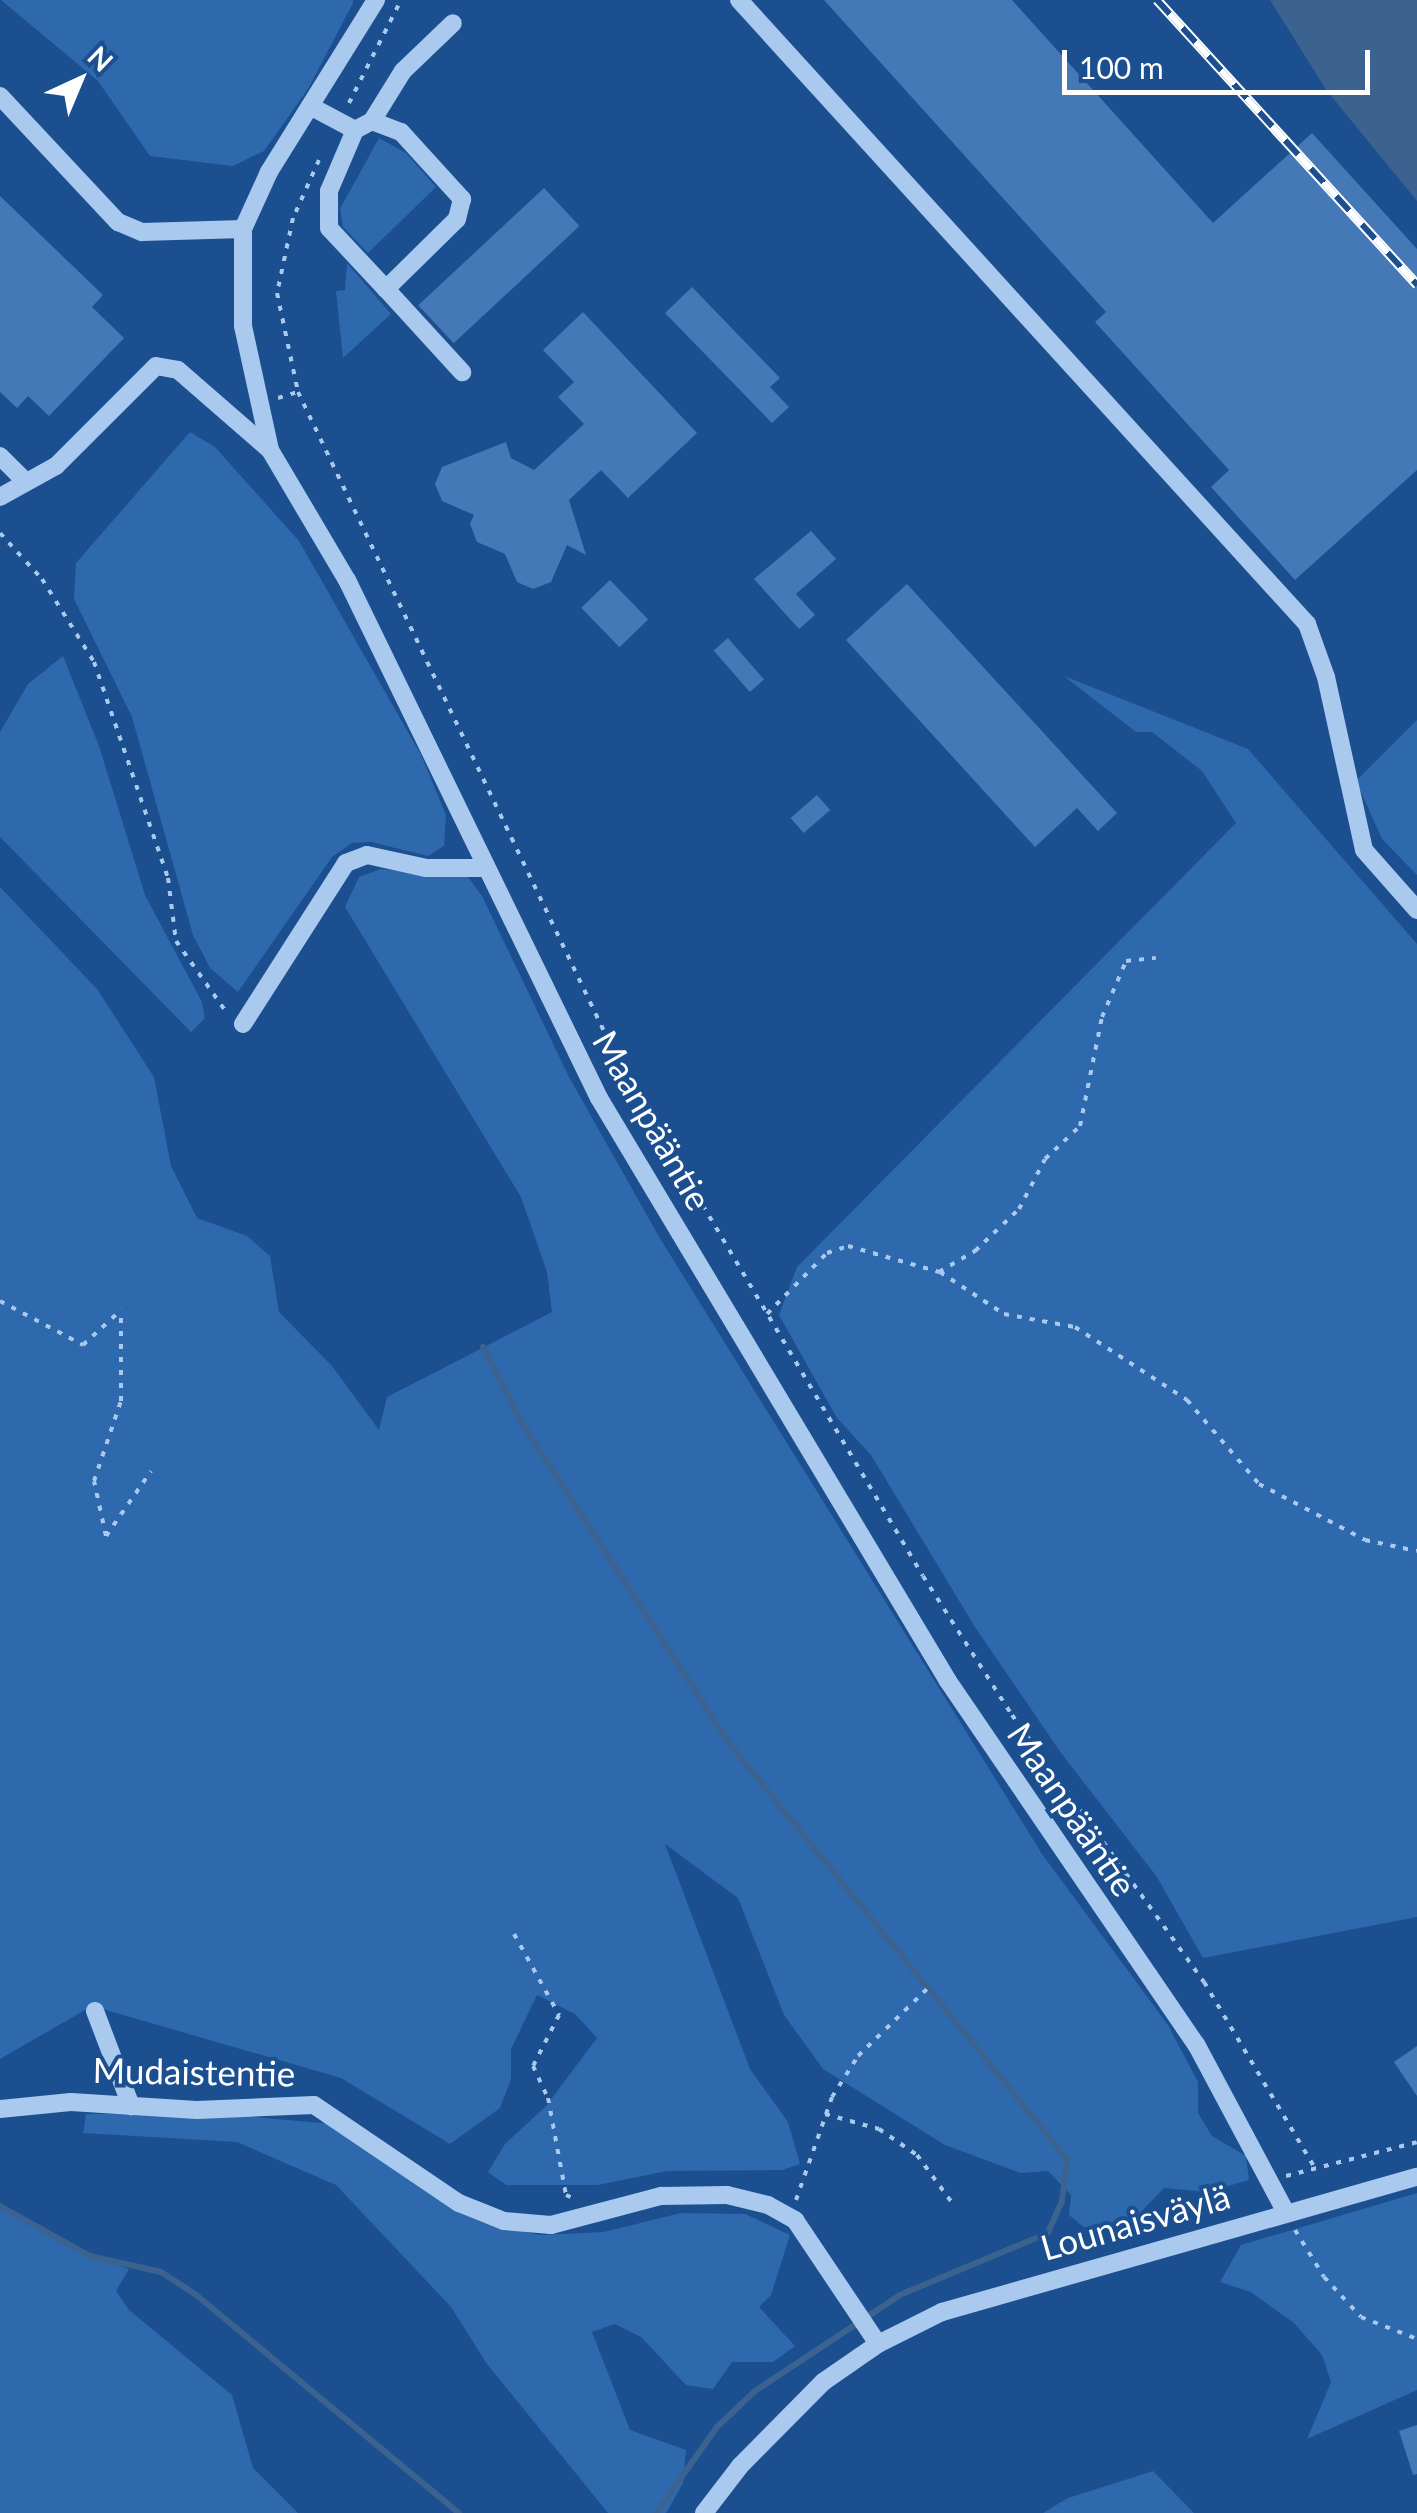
<!DOCTYPE html>
<meta charset="utf-8">
<style>
body{margin:0}
#map{position:relative;width:1417px;height:2513px;overflow:hidden;background:#1b4f8f;font-family:Lato,sans-serif}
div>[style]{position:absolute}
.green>*{inset:0;background:#2e69ad}
.water>*{inset:0;background:#3c6290}
.stream>*{height:6px;margin:-3px;padding:0 3px;transform-origin:3px;border-radius:3px;background:#3c6290}
.building>*{inset:0;background:#4478b7;transform-origin:0 0}
.path>*{height:4px;margin-top:-2px;transform-origin:0;background:repeating-linear-gradient(90deg,#a9c9ee 0 5px,transparent 0 13px)}
.minor>*{height:18px;margin:-9px;padding:0 9px;transform-origin:9px;border-radius:9px;background:#a9c9ee}
.rail>*{height:10px;margin-top:-5px;transform-origin:0;background:repeating-linear-gradient(90deg,#1b4f8f 0 19px,#fff 0 38px);box-sizing:border-box;border-block:2px solid #fff}
span{translate:-50% -50%;white-space:nowrap;text-align:center;line-height:1.15;-webkit-text-stroke:8px #1b4f8f;paint-order:stroke}
.street-label{font-size:35px;color:#fff}
.north{position:absolute;left:30px;top:30px;width:100px;height:100px;-webkit-text-stroke:8px #1b4f8f;paint-order:stroke;rotate:44deg;font-size:28px;font-weight:700;line-height:40px;text-align:center;color:#fff}
.north::after{content:'';display:block;margin:auto;width:35px;height:45px;background:#fff;clip-path:polygon(50% 0,100% 100%,50% 72%,0 100%)}
.scale{position:absolute;left:1062px;top:50px;width:308px;height:45px;box-sizing:border-box;border:5px solid #fff;border-top:0;padding-left:12px;font-size:30px;line-height:35px;white-space:nowrap;color:#fff;-webkit-text-stroke:8px #1b4f8f;paint-order:stroke}
</style>
<div id="map">
<div class="green">
<div style="clip-path:polygon(1px 0,353px 0,353px 3px,308px 89px,264px 151px,233px 166px,150px 156px,98px 81px)"></div>
<div style="clip-path:polygon(379px 138px,406px 153px,436px 187px,368px 253px,343px 227px,340px 209px)"></div>
<div style="clip-path:polygon(347px 263px,391px 314px,343px 358px,336px 291px,345px 290px)"></div>
<div style="clip-path:polygon(190px 432px,215px 447px,299px 541px,421px 755px,446px 815px,444px 846px,428px 856px,371px 842px,352px 843px,332px 857px,238px 992px,210px 968px,193px 935px,132px 717px,74px 599px,76px 563px)"></div>
<div style="clip-path:polygon(63px 656px,99px 746px,145px 895px,202px 1002px,205px 1018px,191px 1032px,0 837px,0 732px,28px 684px)"></div>
<div style="clip-path:polygon(1064px 676px,1248px 749px,1417px 944px,1417px 1917px,1203px 1958px,1157px 1877px,1061px 1753px,975px 1627px,871px 1455px,837px 1418px,779px 1315px,797px 1267px,1236px 823px,1202px 771px,1152px 732px,1136px 732px)"></div>
<div style="clip-path:polygon(1417px 720px,1417px 875px,1382px 839px,1356px 781px)"></div>
<div style="clip-path:polygon(381px 869px,468px 877px,482px 896px,569px 1077px,661px 1240px,1042px 1854px,1168px 2025px,1198px 2082px,1198px 2113px,1212px 2136px,1246px 2156px,1249px 2180px,1207px 2192px,1164px 2188px,1136px 2217px,1086px 2229px,1069px 2215px,1071px 2195px,1048px 2171px,1021px 2173px,945px 2145px,823px 2069px,784px 2015px,738px 1898px,665px 1844px,750px 2069px,788px 2122px,800px 2164px,782px 2170px,667px 2171px,598px 2185px,506px 2185px,488px 2172px,505px 2144px,546px 2106px,597px 2038px,575px 2014px,537px 1995px,511px 2049px,511px 2079px,500px 2108px,450px 2144px,341px 2078px,92px 2006px,0 2059px,0 887px,97px 989px,154px 1077px,171px 1166px,197px 1218px,247px 1236px,270px 1256px,279px 1312px,332px 1366px,379px 1430px,387px 1397px,552px 1312px,547px 1272px,521px 1197px,345px 907px,359px 877px)"></div>
<div style="clip-path:polygon(86px 2114px,222px 2114px,332px 2124px,481px 2222px,540px 2235px,604px 2232px,681px 2213px,745px 2214px,790px 2235px,771px 2295px,759px 2307px,795px 2346px,773px 2362px,732px 2362px,713px 2389px,686px 2385px,641px 2337px,615px 2324px,592px 2332px,630px 2430px,686px 2450px,683px 2483px,666px 2513px,608px 2513px,487px 2364px,451px 2307px,336px 2185px,237px 2142px,83px 2133px)"></div>
<div style="clip-path:polygon(1417px 2193px,1417px 2390px,1307px 2439px,1331px 2382px,1322px 2355px,1294px 2323px,1251px 2292px,1220px 2282px,1241px 2245px)"></div>
<div style="clip-path:polygon(0 2206px,90px 2256px,129px 2269px,116px 2291px,129px 2310px,232px 2395px,253px 2468px,298px 2513px,0 2513px)"></div>
<div style="clip-path:polygon(1153px 2471px,1194px 2513px,1043px 2513px,1068px 2498px)"></div>
</div>
<div class="water">
<div style="clip-path:polygon(1270px 0,1417px 0,1417px 201px,1327px 91px)"></div>
</div>
<div class="stream">
<div style="left:483px;top:1347px;width:85px;rotate:62.8deg"></div>
<div style="left:522px;top:1423px;width:386px;rotate:57.1deg"></div>
<div style="left:732px;top:1747px;width:531px;rotate:50.89deg"></div>
<div style="left:1067px;top:2159px;width:42px;rotate:96.8deg"></div>
<div style="left:1062px;top:2201px;width:35px;rotate:114deg"></div>
<div style="left:1048px;top:2233px;width:160px;rotate:157.3deg"></div>
<div style="left:900px;top:2295px;width:174px;rotate:146.5deg"></div>
<div style="left:755px;top:2391px;width:52px;rotate:136.5deg"></div>
<div style="left:717px;top:2427px;width:105px;rotate:125.3deg"></div>
<div style="left:0;top:2206px;width:103px;rotate:29.1deg"></div>
<div style="left:90px;top:2256px;width:73px;rotate:12.7deg"></div>
<div style="left:161px;top:2272px;width:40px;rotate:32.9deg"></div>
<div style="left:195px;top:2294px;width:343px;rotate:39.7deg"></div>
</div>
<div class="building">
<div style="clip-path:polygon(824px 0,1012px 0,1213px 223px,1312px 133px,1417px 249px,1417px 470px,1295px 580px,1211px 487px,1229px 470px,1095px 322px,1106px 312px)"></div>
<div style="left:544px;top:188px;width:52px;height:172px;rotate:47deg"></div>
<div style="clip-path:polygon(0 196px,103px 295px,92px 307px,124px 338px,49px 416px,28px 396px,17px 408px,0 392px)"></div>
<div style="clip-path:polygon(692px 287px,780px 378px,770px 387px,789px 407px,772px 423px,665px 313px)"></div>
<div style="clip-path:polygon(583px 312px,697px 433px,628px 498px,601px 470px,569px 500px,586px 555px,567px 545px,551px 582px,533px 589px,517px 582px,505px 554px,477px 542px,470px 524px,474px 515px,442px 501px,435px 484px,442px 467px,506px 442px,511px 458px,534px 470px,584px 424px,558px 397px,574px 382px,543px 350px)"></div>
<div style="clip-path:polygon(811px 531px,836px 559px,796px 594px,815px 615px,799px 629px,754px 579px)"></div>
<div style="left:610px;top:580px;width:55px;height:40px;rotate:46deg"></div>
<div style="clip-path:polygon(907px 584px,1117px 813px,1098px 831px,1077px 808px,1035px 847px,846px 640px)"></div>
<div style="left:728px;top:638px;width:55px;height:19px;rotate:49deg"></div>
<div style="left:817px;top:795px;width:20px;height:35px;rotate:49deg"></div>
<div style="clip-path:polygon(1417px 2046px,1417px 2096px,1394px 2062px)"></div>
<div style="clip-path:polygon(1417px 2425px,1417px 2474px,1413px 2475px,1399px 2431px)"></div>
</div>
<div class="path">
<div style="left:349px;top:103px;width:115px;rotate:-63.2deg"></div>
<div style="left:319px;top:160px;width:64px;rotate:114.1deg"></div>
<div style="left:293px;top:218px;width:77px;rotate:102deg"></div>
<div style="left:277px;top:293px;width:101px;rotate:78deg"></div>
<div style="left:298px;top:392px;width:753px;rotate:64.42deg"></div>
<div style="left:623px;top:1071px;width:587px;rotate:59.29deg"></div>
<div style="left:923px;top:1576px;width:165px;rotate:57.4deg"></div>
<div style="left:1012px;top:1715px;width:329px;rotate:54.3deg"></div>
<div style="left:1204px;top:1982px;width:219px;rotate:59.2deg"></div>
<div style="left:278px;top:398px;width:21px;rotate:-17deg"></div>
<div style="left:0;top:533px;width:62px;rotate:47.6deg"></div>
<div style="left:42px;top:579px;width:98px;rotate:57.9deg"></div>
<div style="left:94px;top:662px;width:228px;rotate:71.1deg"></div>
<div style="left:168px;top:878px;width:64px;rotate:82.8deg"></div>
<div style="left:176px;top:941px;width:88px;rotate:54.7deg"></div>
<div style="left:940px;top:1272px;width:77px;rotate:33.3deg"></div>
<div style="left:1004px;top:1314px;width:72px;rotate:10.4deg"></div>
<div style="left:1075px;top:1327px;width:134px;rotate:33.1deg"></div>
<div style="left:1187px;top:1400px;width:111px;rotate:49.4deg"></div>
<div style="left:1259px;top:1484px;width:120px;rotate:27.8deg"></div>
<div style="left:1365px;top:1540px;width:53px;rotate:11.9deg"></div>
<div style="left:0;top:1301px;width:94px;rotate:27.9deg"></div>
<div style="left:83px;top:1345px;width:52px;rotate:-42.6deg"></div>
<div style="left:767px;top:1314px;width:86px;rotate:-45.5deg"></div>
<div style="left:827px;top:1253px;width:22px;rotate:-18deg"></div>
<div style="left:848px;top:1246px;width:95px;rotate:15.9deg"></div>
<div style="left:939px;top:1272px;width:42px;rotate:-30.3deg"></div>
<div style="left:975px;top:1251px;width:61px;rotate:-43.7deg"></div>
<div style="left:1019px;top:1209px;width:56px;rotate:-62.5deg"></div>
<div style="left:1045px;top:1159px;width:48px;rotate:-43.3deg"></div>
<div style="left:1080px;top:1126px;width:111px;rotate:-78.6deg"></div>
<div style="left:1102px;top:1017px;width:61px;rotate:-66.8deg"></div>
<div style="left:1126px;top:961px;width:30px;rotate:-6deg"></div>
<div style="left:106px;top:1536px;width:56px;rotate:-102.3deg"></div>
<div style="left:94px;top:1481px;width:84px;rotate:-71.4deg"></div>
<div style="left:121px;top:1401px;width:91px;rotate:-90deg"></div>
<div style="left:106px;top:1536px;width:79px;rotate:-55.3deg"></div>
<div style="left:514px;top:1934px;width:93px;rotate:60.9deg"></div>
<div style="left:559px;top:2015px;width:57px;rotate:117deg"></div>
<div style="left:533px;top:2066px;width:35px;rotate:65deg"></div>
<div style="left:548px;top:2098px;width:99px;rotate:79.5deg"></div>
<div style="left:566px;top:2195px;width:8px;rotate:23deg"></div>
<div style="left:825px;top:2114px;width:56px;rotate:15.5deg"></div>
<div style="left:879px;top:2129px;width:46px;rotate:34.4deg"></div>
<div style="left:917px;top:2155px;width:61px;rotate:53.7deg"></div>
<div style="left:1286px;top:2176px;width:135px;rotate:-14.5deg"></div>
<div style="left:796px;top:2200px;width:109px;rotate:-70.7deg"></div>
<div style="left:832px;top:2097px;width:49px;rotate:-57.6deg"></div>
<div style="left:858px;top:2056px;width:96px;rotate:-44.2deg"></div>
<div style="left:1295px;top:2230px;width:55px;rotate:58.3deg"></div>
<div style="left:1324px;top:2277px;width:54px;rotate:47.2deg"></div>
<div style="left:1361px;top:2317px;width:60px;rotate:21.4deg"></div>
</div>
<div class="minor">
<div style="left:376px;top:0;width:203px;rotate:121.9deg"></div>
<div style="left:269px;top:172px;width:63px;rotate:114.5deg"></div>
<div style="left:243px;top:229px;width:97px;rotate:90deg"></div>
<div style="left:243px;top:326px;width:127px;rotate:77.7deg"></div>
<div style="left:270px;top:450px;width:151px;rotate:59.4deg"></div>
<div style="left:347px;top:580px;width:576px;rotate:64.06deg"></div>
<div style="left:599px;top:1098px;width:679px;rotate:59.09deg"></div>
<div style="left:948px;top:1681px;width:440px;rotate:55.7deg"></div>
<div style="left:1196px;top:2044px;width:189px;rotate:61.9deg"></div>
<div style="left:739px;top:0;width:844px;rotate:47.69deg"></div>
<div style="left:1307px;top:624px;width:56px;rotate:70.3deg"></div>
<div style="left:1326px;top:677px;width:177px;rotate:77.6deg"></div>
<div style="left:1364px;top:850px;width:80px;rotate:48.5deg"></div>
<div style="left:0;top:96px;width:173px;rotate:46.9deg"></div>
<div style="left:118px;top:222px;width:26px;rotate:23deg"></div>
<div style="left:142px;top:232px;width:101px;rotate:-1.7deg"></div>
<div style="left:310px;top:106px;width:51px;rotate:28.1deg"></div>
<div style="left:355px;top:130px;width:19px;rotate:-28deg"></div>
<div style="left:372px;top:121px;width:31px;rotate:21deg"></div>
<div style="left:401px;top:132px;width:91px;rotate:47.7deg"></div>
<div style="left:462px;top:199px;width:21px;rotate:104deg"></div>
<div style="left:457px;top:219px;width:100px;rotate:135.4deg"></div>
<div style="left:386px;top:289px;width:83px;rotate:-133.1deg"></div>
<div style="left:329px;top:228px;width:37px;rotate:-90deg"></div>
<div style="left:329px;top:191px;width:66px;rotate:-66.9deg"></div>
<div style="left:372px;top:121px;width:59px;rotate:-58.2deg"></div>
<div style="left:403px;top:71px;width:69px;rotate:-43.8deg"></div>
<div style="left:386px;top:289px;width:113px;rotate:47.5deg"></div>
<div style="left:0;top:456px;width:37px;rotate:45deg"></div>
<div style="left:0;top:497px;width:64px;rotate:-29deg"></div>
<div style="left:56px;top:466px;width:141px;rotate:-45deg"></div>
<div style="left:156px;top:366px;width:22px;rotate:10deg"></div>
<div style="left:178px;top:370px;width:121px;rotate:41deg"></div>
<div style="left:243px;top:1024px;width:191px;rotate:-57.4deg"></div>
<div style="left:346px;top:863px;width:22px;rotate:-21deg"></div>
<div style="left:367px;top:855px;width:60px;rotate:12.4deg"></div>
<div style="left:426px;top:868px;width:57px"></div>
<div style="left:95px;top:2011px;width:102px;rotate:69.2deg"></div>
<div style="left:0;top:2109px;width:71px;rotate:-5.6deg"></div>
<div style="left:71px;top:2102px;width:126px;rotate:3.6deg"></div>
<div style="left:197px;top:2110px;width:117px;rotate:-2.4deg"></div>
<div style="left:314px;top:2105px;width:175px;rotate:34.1deg"></div>
<div style="left:459px;top:2203px;width:48px;rotate:21.8deg"></div>
<div style="left:504px;top:2221px;width:47px;rotate:4.9deg"></div>
<div style="left:551px;top:2225px;width:114px;rotate:-14.8deg"></div>
<div style="left:661px;top:2196px;width:66px;rotate:-0.9deg"></div>
<div style="left:727px;top:2195px;width:42px;rotate:13.7deg"></div>
<div style="left:768px;top:2205px;width:31px;rotate:29deg"></div>
<div style="left:795px;top:2220px;width:149px;rotate:56.2deg"></div>
<div style="left:704px;top:2513px;width:59px;rotate:-52.5deg"></div>
<div style="left:740px;top:2466px;width:118px;rotate:-45.3deg"></div>
<div style="left:823px;top:2382px;width:67px;rotate:-34.6deg"></div>
<div style="left:878px;top:2344px;width:72px;rotate:-26.6deg"></div>
<div style="left:942px;top:2312px;width:494px;rotate:-15.9deg"></div>
</div>
<div class="rail">
<div style="left:1157px;top:0;width:386px;rotate:47.6deg"></div>
</div>
<div class="street-label">
<span style="left:653px;top:1120px;rotate:60deg">Maanpääntie</span>
<span style="left:1073px;top:1809px;rotate:56deg">Maanpääntie</span>
<span style="left:194px;top:2071px;rotate:1deg">Mudaistentie</span>
<span style="left:1135px;top:2221px;rotate:-16deg">Lounaisväylä</span>
</div>
<div class="north">N</div>
<div class="scale">100 m</div>
</div>
